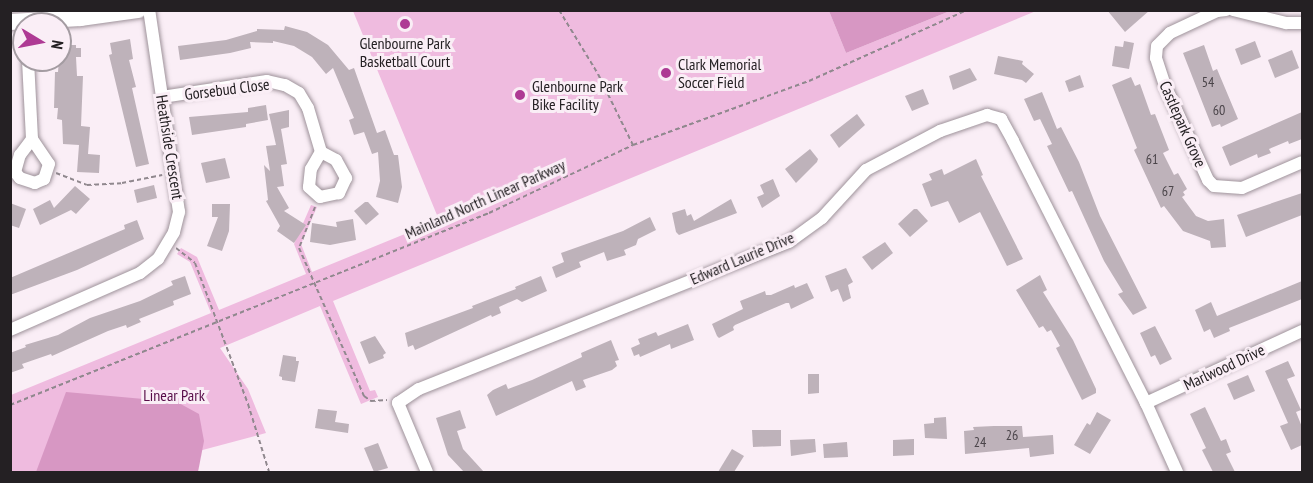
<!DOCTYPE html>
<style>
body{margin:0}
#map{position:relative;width:1313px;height:483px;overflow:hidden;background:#faeef6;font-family:"PT Sans Narrow",sans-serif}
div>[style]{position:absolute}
.green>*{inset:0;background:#efbbdf}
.forest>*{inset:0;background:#d797c3}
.building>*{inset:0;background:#beb2ba}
.path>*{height:2px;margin-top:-1px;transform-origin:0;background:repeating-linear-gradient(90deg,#90888e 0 4.5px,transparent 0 7.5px)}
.roads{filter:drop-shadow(0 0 2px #9e929a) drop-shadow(0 0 2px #9e929a)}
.street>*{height:12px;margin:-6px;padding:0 6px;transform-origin:6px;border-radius:6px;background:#fff}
.secondary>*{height:16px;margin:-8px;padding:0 8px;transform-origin:8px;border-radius:8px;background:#fff}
.dots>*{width:16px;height:16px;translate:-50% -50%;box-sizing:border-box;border:3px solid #faeef6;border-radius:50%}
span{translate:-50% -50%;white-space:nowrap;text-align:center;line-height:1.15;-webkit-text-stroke:6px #faeef6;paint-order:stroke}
.number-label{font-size:14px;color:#4a4449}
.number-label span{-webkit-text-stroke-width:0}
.poi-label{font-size:16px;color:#242023}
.left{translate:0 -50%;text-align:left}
.street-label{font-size:16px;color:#242023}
.park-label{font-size:16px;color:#570c48}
.frame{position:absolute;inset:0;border:12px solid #242023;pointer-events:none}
.north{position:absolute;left:12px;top:12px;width:60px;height:60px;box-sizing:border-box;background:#faeef6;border:2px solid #a49ca2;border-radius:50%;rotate:100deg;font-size:16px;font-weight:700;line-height:24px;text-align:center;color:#242023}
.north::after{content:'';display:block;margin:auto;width:21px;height:27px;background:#ae3a94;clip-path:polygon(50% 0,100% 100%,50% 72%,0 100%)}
</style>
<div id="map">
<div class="green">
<div style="clip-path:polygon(353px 11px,829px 11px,846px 53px,950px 11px,1036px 11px,333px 301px,370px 391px,375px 390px,378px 397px,361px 404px,320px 306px,220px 348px,248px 389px,266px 433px,120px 472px,11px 472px,11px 395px,211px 313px,190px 262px,177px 254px,181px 248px,197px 257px,219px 310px,306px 274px,294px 244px,311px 205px,317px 207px,301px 244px,312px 272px,439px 220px)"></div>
</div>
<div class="forest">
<div style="clip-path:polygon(829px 11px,950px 11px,846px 53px)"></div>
<div style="clip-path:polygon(66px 392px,177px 402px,199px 414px,204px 441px,198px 472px,36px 472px)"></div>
</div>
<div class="building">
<div style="clip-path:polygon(1107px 10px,1150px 10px,1125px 32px)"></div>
<div style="clip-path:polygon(285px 26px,307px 32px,328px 45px,349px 70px,354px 68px,377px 133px,385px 130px,394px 155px,398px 155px,402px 187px,398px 203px,376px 197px,380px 181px,378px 152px,372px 154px,364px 132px,354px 135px,349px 120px,354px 118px,333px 68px,326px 74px,312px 57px,294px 46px,273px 41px,273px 43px,250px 42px,251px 48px,230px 53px,180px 60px,178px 46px,226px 40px,257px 31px,257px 29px,284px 30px)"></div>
<div style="clip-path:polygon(130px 39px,133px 59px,129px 60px,136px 87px,132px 88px,149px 164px,136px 167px,109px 55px,112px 54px,110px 43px)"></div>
<div style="clip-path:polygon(1124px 41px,1134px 43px,1129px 69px,1112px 66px,1115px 46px,1123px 47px)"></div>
<div style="clip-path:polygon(1255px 41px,1261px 57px,1241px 65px,1235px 49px)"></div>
<div style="clip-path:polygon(60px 45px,76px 45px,76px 48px,81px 48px,81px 57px,76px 57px,77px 76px,83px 76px,81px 126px,90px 127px,88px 154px,100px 155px,99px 173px,77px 172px,79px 145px,63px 144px,62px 120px,57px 119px,58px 108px,54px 108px,55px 72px,58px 72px)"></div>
<div style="clip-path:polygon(1204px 45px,1213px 71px,1217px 69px,1238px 119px,1221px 127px,1220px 124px,1212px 127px,1183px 53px)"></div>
<div style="clip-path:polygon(1292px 50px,1299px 68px,1275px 78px,1268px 60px)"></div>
<div style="clip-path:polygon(998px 56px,1023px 61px,1022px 64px,1034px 74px,1026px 83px,1022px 80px,994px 74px)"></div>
<div style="clip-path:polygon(970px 68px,977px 80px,953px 90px,949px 76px)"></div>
<div style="clip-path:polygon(1080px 75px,1084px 87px,1069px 92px,1065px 81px)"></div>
<div style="clip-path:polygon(1131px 77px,1135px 86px,1140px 84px,1151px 115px,1155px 114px,1169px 150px,1163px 153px,1174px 175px,1178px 173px,1187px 189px,1183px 192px,1185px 195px,1182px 197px,1196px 216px,1208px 221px,1224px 219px,1226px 247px,1211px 248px,1210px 241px,1183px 231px,1164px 206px,1161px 208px,1134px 150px,1137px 148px,1112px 85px)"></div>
<div style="clip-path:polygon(923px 89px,929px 104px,912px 111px,905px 96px)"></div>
<div style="clip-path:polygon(1042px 92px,1057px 129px,1061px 127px,1079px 162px,1100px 216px,1147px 308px,1133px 315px,1118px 294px,1123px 292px,1104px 261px,1072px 191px,1069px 192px,1047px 146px,1052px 144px,1040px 119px,1034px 121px,1024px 99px)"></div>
<div style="clip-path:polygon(266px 105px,268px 120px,246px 124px,246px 127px,192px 135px,189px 117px,248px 112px,248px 108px)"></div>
<div style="clip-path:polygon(289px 110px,289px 127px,281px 129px,287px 164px,281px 165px,284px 186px,277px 187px,289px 208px,284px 211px,306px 225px,294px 243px,277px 231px,280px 226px,266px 201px,268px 200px,264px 165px,270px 171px,266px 146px,276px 145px,269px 114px)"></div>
<div style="clip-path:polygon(1302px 112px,1302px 139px,1289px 144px,1288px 141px,1269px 149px,1271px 153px,1258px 158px,1257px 154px,1230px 166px,1222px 147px)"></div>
<div style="clip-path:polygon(857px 114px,865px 125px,839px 148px,830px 135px)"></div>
<div style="clip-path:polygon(810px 149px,818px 159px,817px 162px,796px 183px,785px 169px)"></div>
<div style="clip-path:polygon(225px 158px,230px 178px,206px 183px,201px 163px)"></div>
<div style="clip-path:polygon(976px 159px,983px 175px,981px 176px,1023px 259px,1007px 266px,980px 212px,959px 223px,948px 201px,931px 207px,922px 184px,932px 180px,929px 174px,942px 169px,944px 175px)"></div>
<div style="clip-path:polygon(773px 179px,780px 196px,762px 208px,757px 197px,764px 194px,760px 185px)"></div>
<div style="clip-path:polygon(154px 185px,157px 198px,137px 203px,134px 190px)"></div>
<div style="clip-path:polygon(75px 186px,90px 199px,76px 214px,71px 210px,40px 225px,33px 209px,50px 200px,54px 208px)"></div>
<div style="clip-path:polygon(1302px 193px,1302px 215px,1246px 237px,1237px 215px)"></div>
<div style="clip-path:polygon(731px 199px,737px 213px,679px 235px,676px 232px,672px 213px,685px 209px,687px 216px,691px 214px,694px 221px)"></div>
<div style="clip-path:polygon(365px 202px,368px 202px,379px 214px,366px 225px,354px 211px)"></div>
<div style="clip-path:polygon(10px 203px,26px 209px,19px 228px,10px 225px)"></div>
<div style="clip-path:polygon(212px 204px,230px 204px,229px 231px,222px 251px,207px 246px,218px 217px,212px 217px)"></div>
<div style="clip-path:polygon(914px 209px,917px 209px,928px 221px,910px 237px,898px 224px)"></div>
<div style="clip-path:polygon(650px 217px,656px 230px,638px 239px,636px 245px,624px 250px,626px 255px,607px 261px,604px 252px,579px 262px,581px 267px,556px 278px,552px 267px,564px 262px,561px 253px,623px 231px)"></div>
<div style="clip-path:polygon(353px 219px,356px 240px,330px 245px,310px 242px,312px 223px,337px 227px,336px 222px)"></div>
<div style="clip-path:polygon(137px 220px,144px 239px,77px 270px,10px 295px,10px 278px,125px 229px,124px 225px)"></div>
<div style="clip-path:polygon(885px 242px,893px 253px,872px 270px,862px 257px)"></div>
<div style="clip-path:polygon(846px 268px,853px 282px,848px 285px,851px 298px,843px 302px,838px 289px,831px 292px,825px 276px)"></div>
<div style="clip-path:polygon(1040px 275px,1047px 290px,1043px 292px,1073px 340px,1096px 389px,1096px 393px,1082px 400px,1056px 348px,1060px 346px,1051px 330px,1047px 332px,1043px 326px,1039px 328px,1016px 290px)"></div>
<div style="clip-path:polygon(185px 276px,191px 294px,173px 301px,174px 305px,139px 319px,141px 322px,127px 328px,126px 325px,108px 331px,52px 356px,51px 354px,22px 364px,24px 368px,10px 373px,10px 353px,26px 347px,25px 345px,58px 335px,90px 318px,140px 301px,173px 285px,171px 281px)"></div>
<div style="clip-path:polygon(541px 276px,547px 291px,522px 302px,517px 299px,499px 307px,501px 313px,492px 317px,491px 315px,424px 346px,415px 350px,413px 345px,408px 347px,405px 333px,473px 308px,472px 306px,516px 289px,515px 287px)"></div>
<div style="clip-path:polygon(1302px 281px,1302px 299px,1229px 328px,1230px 331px,1214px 338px,1210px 329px,1204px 332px,1195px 310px,1211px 302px,1217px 316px)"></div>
<div style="clip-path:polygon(807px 283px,814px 298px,791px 309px,789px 303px,786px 303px,735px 325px,733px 327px,734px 330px,719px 338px,717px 336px,712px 324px,743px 309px,740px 301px,765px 291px,766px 295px,771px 295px,794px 285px,795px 288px)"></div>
<div style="clip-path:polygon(688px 324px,694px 340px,671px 349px,670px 344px,640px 357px,639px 354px,634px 356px,631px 348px,640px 344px,638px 339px,656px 332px,658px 336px)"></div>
<div style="clip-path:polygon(1155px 326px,1172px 359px,1160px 365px,1155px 355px,1151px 357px,1140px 333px)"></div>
<div style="clip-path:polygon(375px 336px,386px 353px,383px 355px,384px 358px,369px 364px,360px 342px)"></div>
<div style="clip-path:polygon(611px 340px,619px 360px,615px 361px,617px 366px,612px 370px,583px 380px,586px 387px,576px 391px,572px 381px,496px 416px,487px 395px,493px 390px,506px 384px,508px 389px,532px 380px,582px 357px,581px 353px)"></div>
<div style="clip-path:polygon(283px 355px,296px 357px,296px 361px,299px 361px,295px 382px,282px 380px,282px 377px,279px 376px)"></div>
<div style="clip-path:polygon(1288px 361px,1295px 376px,1287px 379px,1301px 410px,1296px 412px,1302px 427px,1302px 445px,1291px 450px,1280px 426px,1288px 423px,1265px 371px)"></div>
<div style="clip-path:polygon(808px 374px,819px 374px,819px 393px,808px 394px)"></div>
<div style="clip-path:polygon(1248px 375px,1255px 391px,1234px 400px,1227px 384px)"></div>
<div style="clip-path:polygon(1205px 407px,1221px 441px,1226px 439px,1231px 452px,1226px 454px,1235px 472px,1213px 472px,1202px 450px,1206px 448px,1190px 414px)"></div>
<div style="clip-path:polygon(318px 409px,337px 411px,335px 422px,349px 424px,348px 433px,315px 428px)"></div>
<div style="clip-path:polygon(460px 410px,466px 428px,457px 431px,463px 449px,484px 472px,464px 472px,448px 455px,436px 418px)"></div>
<div style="clip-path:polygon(1097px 412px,1111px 420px,1090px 454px,1074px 445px,1087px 423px,1090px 425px)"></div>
<div style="clip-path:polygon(946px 417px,947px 439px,925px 438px,924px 424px,934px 423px,934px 418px)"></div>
<div style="clip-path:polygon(994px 426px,1022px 426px,1023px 437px,1053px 435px,1054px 454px,1030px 457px,1029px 448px,965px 454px,964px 431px,974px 430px,973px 427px)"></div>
<div style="clip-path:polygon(752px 430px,781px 430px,781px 446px,753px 447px)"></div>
<div style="clip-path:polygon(815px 439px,816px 452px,791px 456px,790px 440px)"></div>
<div style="clip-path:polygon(914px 439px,914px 455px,893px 456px,893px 440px)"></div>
<div style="clip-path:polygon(847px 442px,848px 457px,824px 458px,823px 444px)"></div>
<div style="clip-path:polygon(378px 443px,388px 468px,374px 472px,364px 448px)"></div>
<div style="clip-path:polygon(732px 449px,744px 456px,734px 472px,718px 472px)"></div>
</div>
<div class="path">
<div style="left:559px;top:10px;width:75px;rotate:58.6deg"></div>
<div style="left:598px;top:74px;width:79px;rotate:63.8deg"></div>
<div style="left:56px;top:173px;width:33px;rotate:21deg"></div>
<div style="left:87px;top:185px;width:35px;rotate:-3deg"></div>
<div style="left:122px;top:183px;width:41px;rotate:-11.3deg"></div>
<div style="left:315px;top:207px;width:44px;rotate:111.3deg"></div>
<div style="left:299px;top:248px;width:162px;rotate:66.3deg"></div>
<div style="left:364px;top:396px;width:9px;rotate:36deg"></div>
<div style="left:371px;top:401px;width:16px;rotate:-4deg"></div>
<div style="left:176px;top:248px;width:24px;rotate:38deg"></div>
<div style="left:195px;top:263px;width:151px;rotate:69.4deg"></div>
<div style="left:248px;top:404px;width:71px;rotate:72.8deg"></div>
<div style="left:10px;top:405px;width:516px;rotate:-21.84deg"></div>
<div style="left:489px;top:213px;width:159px;rotate:-25.3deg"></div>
<div style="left:633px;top:145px;width:187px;rotate:-20deg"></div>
<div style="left:809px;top:81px;width:173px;rotate:-24.2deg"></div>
</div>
<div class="roads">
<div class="street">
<div style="left:1226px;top:10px;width:9px;rotate:174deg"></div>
<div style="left:1217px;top:11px;width:52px;rotate:154.9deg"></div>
<div style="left:1170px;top:33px;width:18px;rotate:135deg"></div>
<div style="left:1157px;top:46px;width:12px;rotate:95deg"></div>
<div style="left:1156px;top:58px;width:26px;rotate:72deg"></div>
<div style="left:1164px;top:83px;width:107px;rotate:65.6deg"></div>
<div style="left:1208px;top:180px;width:8px;rotate:45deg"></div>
<div style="left:1214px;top:186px;width:28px;rotate:4deg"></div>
<div style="left:1242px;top:188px;width:65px;rotate:-23.4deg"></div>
<div style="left:1233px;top:10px;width:55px;rotate:13.8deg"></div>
<div style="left:1286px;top:23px;width:16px"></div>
<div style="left:28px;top:60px;width:79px;rotate:87.1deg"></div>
<div style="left:32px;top:139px;width:30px;rotate:56deg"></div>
<div style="left:49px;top:164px;width:16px;rotate:108deg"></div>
<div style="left:44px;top:179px;width:10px;rotate:156deg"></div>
<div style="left:35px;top:183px;width:16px;rotate:-162deg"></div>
<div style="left:20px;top:178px;width:8px;rotate:-130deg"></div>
<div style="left:15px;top:172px;width:18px;rotate:-74deg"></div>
<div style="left:20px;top:155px;width:20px;rotate:-53deg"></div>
<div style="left:162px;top:97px;width:106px;rotate:-8.7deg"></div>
<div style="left:267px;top:81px;width:18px;rotate:13deg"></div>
<div style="left:285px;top:85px;width:16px;rotate:30deg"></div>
<div style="left:299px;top:93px;width:17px;rotate:59deg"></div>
<div style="left:308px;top:108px;width:46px;rotate:73.5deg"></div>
<div style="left:321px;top:152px;width:17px;rotate:28deg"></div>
<div style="left:336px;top:160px;width:21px;rotate:61deg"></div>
<div style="left:346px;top:178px;width:17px;rotate:115deg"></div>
<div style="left:339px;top:193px;width:19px;rotate:168deg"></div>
<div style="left:320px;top:197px;width:15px;rotate:-138deg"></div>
<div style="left:309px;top:187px;width:18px;rotate:-84deg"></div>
<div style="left:311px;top:169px;width:20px;rotate:-60deg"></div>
<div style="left:10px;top:330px;width:142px;rotate:-23.7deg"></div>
<div style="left:140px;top:273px;width:23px;rotate:-38deg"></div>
<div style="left:158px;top:259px;width:31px;rotate:-59deg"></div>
<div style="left:174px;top:232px;width:21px;rotate:-76deg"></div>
<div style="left:179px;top:212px;width:204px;rotate:-98.4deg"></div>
<div style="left:1146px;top:403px;width:172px;rotate:-24.8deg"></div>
<div style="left:427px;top:472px;width:75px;rotate:-112.8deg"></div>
<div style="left:398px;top:403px;width:25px;rotate:-34deg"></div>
<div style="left:419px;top:389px;width:398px;rotate:-21.7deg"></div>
<div style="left:789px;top:242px;width:41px;rotate:-36deg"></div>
<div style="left:822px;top:218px;width:65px;rotate:-47.5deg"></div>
<div style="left:866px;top:170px;width:84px;rotate:-27.8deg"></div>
<div style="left:940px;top:131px;width:50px;rotate:-18.8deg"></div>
<div style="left:987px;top:115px;width:15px;rotate:16deg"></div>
<div style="left:1001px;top:119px;width:25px;rotate:61deg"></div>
<div style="left:1013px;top:141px;width:294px;rotate:63.1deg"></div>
<div style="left:1146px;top:403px;width:76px;rotate:65.8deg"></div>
</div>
<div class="secondary">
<div style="left:10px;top:22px;width:71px;rotate:-3.2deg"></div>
<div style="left:81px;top:18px;width:58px;rotate:-8deg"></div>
</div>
</div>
<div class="dots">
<div style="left:405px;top:24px;background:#ae3a94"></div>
<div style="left:666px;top:73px;background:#ae3a94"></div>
<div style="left:520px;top:95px;background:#ae3a94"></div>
</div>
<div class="number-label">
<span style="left:1208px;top:82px">54</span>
<span style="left:1219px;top:110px">60</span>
<span style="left:1152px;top:159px">61</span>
<span style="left:1168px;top:191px">67</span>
<span style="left:1012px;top:435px">26</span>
<span style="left:980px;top:442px">24</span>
</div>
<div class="poi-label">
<span style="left:405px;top:52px">Glenbourne Park<br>Basketball Court</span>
<span class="left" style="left:678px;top:73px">Clark Memorial<br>Soccer Field</span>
<span class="left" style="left:532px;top:95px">Glenbourne Park<br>Bike Facility</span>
</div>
<div class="street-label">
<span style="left:227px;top:89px;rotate:-7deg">Gorsebud Close</span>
<span style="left:1183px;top:124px;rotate:66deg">Castlepark Grove</span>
<span style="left:170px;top:147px;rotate:81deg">Heathside Crescent</span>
<span style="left:485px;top:199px;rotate:-24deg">Mainland North Linear Parkway</span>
<span style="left:742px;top:258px;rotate:-23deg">Edward Laurie Drive</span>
<span style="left:1224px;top:367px;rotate:-25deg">Marlwood Drive</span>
</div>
<div class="park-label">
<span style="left:174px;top:395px">Linear Park</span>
</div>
<div class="frame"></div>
<div class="north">N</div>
</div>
